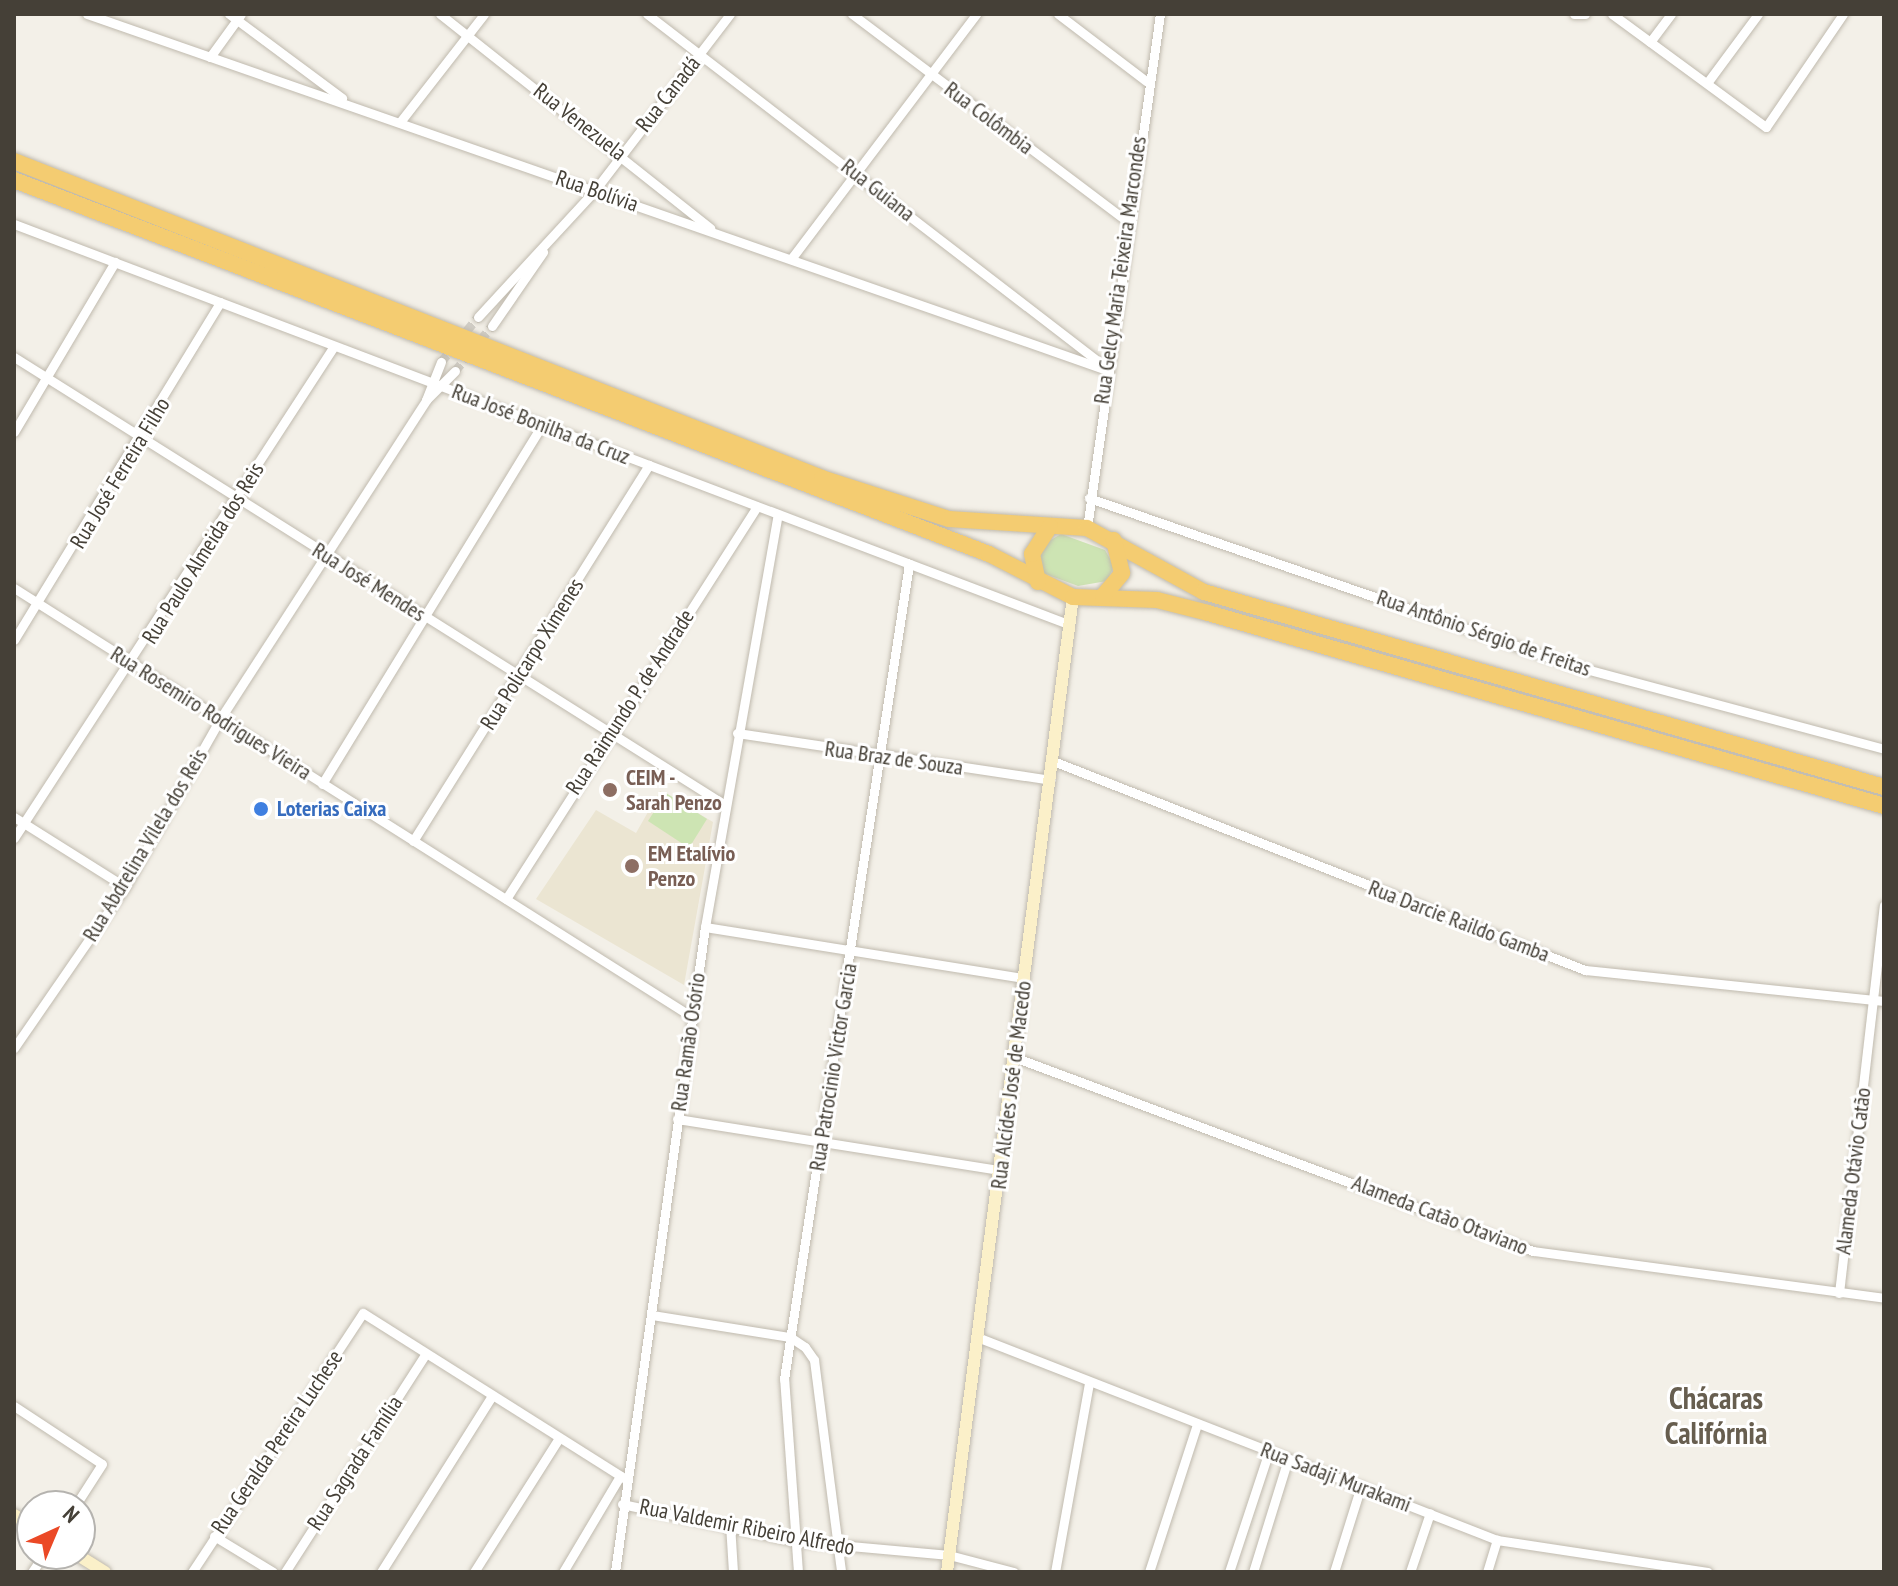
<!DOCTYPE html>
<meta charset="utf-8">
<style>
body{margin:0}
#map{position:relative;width:1898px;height:1586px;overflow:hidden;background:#f3f0e8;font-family:"PT Sans Narrow",sans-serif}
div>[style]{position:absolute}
.education>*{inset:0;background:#ebe5d2}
.green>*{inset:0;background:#cde4b3}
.street-tunnel>*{height:9px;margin-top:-4.5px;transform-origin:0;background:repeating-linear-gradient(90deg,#d0cdc5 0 9px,transparent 0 13.5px)}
.roads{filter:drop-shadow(0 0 2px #c0baae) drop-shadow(0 0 2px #c0baae)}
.street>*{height:9px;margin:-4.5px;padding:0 4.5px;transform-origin:4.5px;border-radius:4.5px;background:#fff}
.secondary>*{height:12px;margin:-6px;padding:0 6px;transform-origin:6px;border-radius:6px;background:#fbf0c9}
.highway>*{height:16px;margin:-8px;padding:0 8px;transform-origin:8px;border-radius:8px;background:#f4cc71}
.dots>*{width:22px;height:22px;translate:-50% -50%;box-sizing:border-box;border:4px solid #fff;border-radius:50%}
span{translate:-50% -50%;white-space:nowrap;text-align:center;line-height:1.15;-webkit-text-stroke:6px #fff;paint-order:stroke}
.street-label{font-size:22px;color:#454037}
.education-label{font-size:22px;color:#785e54;font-weight:700}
.left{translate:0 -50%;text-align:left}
.shop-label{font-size:22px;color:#366cbe;font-weight:700}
.district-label{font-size:30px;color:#675e4f;font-weight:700}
.frame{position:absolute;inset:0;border:16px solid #454037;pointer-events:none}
.north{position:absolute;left:16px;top:1490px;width:80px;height:80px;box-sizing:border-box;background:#fff;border:2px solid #b5b3af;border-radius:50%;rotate:44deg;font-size:22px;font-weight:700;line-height:32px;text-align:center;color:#454037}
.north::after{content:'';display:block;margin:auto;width:28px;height:36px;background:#eb4926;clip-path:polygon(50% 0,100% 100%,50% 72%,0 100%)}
</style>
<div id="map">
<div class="education">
<div style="clip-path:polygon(660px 791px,713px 822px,684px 985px,536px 899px,596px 810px,636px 833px)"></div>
</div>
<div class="green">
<div style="clip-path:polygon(1061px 534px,1105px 550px,1114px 566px,1107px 581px,1078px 586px,1043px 573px,1037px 548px)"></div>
<div style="clip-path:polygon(666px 793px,707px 819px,689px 848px,648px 821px)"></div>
</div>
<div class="street-tunnel">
<div style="left:441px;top:362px;width:58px;rotate:-50.6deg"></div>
<div style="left:455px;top:371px;width:58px;rotate:-50.6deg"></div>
</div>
<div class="roads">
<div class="street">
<div style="left:87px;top:14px;width:1080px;rotate:19.24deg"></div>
<div style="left:229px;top:14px;width:141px;rotate:36.6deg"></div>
<div style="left:440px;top:14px;width:345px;rotate:38.4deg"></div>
<div style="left:647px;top:14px;width:577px;rotate:37.6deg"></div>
<div style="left:852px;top:14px;width:344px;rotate:37deg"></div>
<div style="left:1058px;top:14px;width:111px;rotate:37.3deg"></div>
<div style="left:1574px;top:14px;width:11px"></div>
<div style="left:1612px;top:14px;width:191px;rotate:36.3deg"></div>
<div style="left:1766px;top:127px;width:137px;rotate:-55.7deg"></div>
<div style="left:1650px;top:42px;width:35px;rotate:-53deg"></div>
<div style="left:210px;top:57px;width:53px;rotate:-54.2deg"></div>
<div style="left:1707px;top:83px;width:86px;rotate:-53.5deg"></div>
<div style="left:400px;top:122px;width:137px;rotate:-52.1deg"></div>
<div style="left:14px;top:224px;width:1127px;rotate:20.78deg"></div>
<div style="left:791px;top:259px;width:307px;rotate:-52.9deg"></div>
<div style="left:478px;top:317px;width:173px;rotate:-47.3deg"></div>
<div style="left:595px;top:190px;width:222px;rotate:-52.5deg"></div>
<div style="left:492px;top:326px;width:90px;rotate:-55.4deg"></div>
<div style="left:14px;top:357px;width:840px;rotate:32.21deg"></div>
<div style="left:426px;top:400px;width:41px;rotate:-68.5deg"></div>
<div style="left:14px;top:432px;width:198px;rotate:-59.3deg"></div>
<div style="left:1089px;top:498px;width:510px;rotate:19.11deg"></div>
<div style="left:1571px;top:665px;width:324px;rotate:15deg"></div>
<div style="left:1087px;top:528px;width:519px;rotate:-81.92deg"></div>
<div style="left:14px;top:588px;width:802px;rotate:32.32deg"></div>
<div style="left:14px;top:640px;width:396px;rotate:-58.6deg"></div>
<div style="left:737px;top:733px;width:317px;rotate:8.5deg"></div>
<div style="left:1053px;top:761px;width:572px;rotate:21.45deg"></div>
<div style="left:1585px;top:970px;width:301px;rotate:5.9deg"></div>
<div style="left:322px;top:784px;width:421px;rotate:-58.5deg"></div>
<div style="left:14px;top:817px;width:131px;rotate:32.2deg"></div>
<div style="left:14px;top:838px;width:587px;rotate:-56.96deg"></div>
<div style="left:413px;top:841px;width:444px;rotate:-57.9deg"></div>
<div style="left:506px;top:899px;width:466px;rotate:-57.4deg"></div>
<div style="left:705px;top:927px;width:323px;rotate:9.1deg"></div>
<div style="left:14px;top:1048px;width:196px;rotate:-55.4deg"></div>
<div style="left:125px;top:887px;width:193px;rotate:-60.5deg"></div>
<div style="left:220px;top:719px;width:380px;rotate:-57.1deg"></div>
<div style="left:426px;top:400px;width:41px;rotate:-45deg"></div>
<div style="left:1014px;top:1057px;width:554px;rotate:20.5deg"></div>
<div style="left:1533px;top:1251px;width:354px;rotate:7.6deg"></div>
<div style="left:677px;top:1119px;width:327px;rotate:9deg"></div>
<div style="left:1839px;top:1293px;width:390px;rotate:-83.4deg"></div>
<div style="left:652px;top:1315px;width:140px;rotate:9.1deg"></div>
<div style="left:790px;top:1337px;width:18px;rotate:34deg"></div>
<div style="left:805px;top:1347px;width:16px;rotate:55deg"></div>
<div style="left:814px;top:1360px;width:214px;rotate:82.7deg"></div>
<div style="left:977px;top:1337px;width:558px;rotate:21.32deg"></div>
<div style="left:1497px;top:1540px;width:213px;rotate:8.6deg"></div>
<div style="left:14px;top:1406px;width:105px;rotate:33.4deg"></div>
<div style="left:102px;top:1464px;width:50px;rotate:122.7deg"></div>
<div style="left:622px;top:1504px;width:177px;rotate:12.1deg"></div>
<div style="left:795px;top:1541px;width:155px;rotate:5.2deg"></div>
<div style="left:949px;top:1555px;width:67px;rotate:14.7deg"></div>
<div style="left:730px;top:1524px;width:48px;rotate:86.4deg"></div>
<div style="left:214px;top:1536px;width:69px;rotate:31.4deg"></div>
<div style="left:32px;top:1572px;width:22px;rotate:-56deg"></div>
<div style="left:192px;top:1572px;width:310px;rotate:-56.6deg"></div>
<div style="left:363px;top:1313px;width:312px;rotate:32.3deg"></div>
<div style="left:285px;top:1572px;width:260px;rotate:-57.2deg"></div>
<div style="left:381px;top:1572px;width:208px;rotate:-57.8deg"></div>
<div style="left:474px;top:1572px;width:159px;rotate:-57.6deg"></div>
<div style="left:563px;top:1572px;width:112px;rotate:-59.3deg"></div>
<div style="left:615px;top:1572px;width:651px;rotate:-82.06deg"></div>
<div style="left:705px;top:927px;width:419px;rotate:-80deg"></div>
<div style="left:798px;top:1572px;width:194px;rotate:-94.1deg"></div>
<div style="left:784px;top:1379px;width:825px;rotate:-81.28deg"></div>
<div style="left:1055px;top:1572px;width:192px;rotate:-79.8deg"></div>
<div style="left:1149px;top:1572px;width:156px;rotate:-72deg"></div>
<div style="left:1229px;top:1572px;width:127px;rotate:-71.7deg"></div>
<div style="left:1253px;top:1572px;width:118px;rotate:-72.8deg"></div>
<div style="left:1334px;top:1572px;width:90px;rotate:-72.6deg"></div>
<div style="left:1410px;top:1572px;width:62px;rotate:-71.3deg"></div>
<div style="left:1487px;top:1572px;width:34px;rotate:-73deg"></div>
</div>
<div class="secondary">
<div style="left:14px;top:1515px;width:21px;rotate:31deg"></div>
<div style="left:76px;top:1554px;width:34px;rotate:32deg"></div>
<div style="left:947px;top:1572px;width:983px;rotate:-82.64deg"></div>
</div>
<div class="highway">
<div style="left:14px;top:161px;width:868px;rotate:21.42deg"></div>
<div style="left:822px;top:478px;width:133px;rotate:17.9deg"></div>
<div style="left:949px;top:519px;width:138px;rotate:3.7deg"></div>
<div style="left:1087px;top:528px;width:133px;rotate:28.7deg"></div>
<div style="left:1204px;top:592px;width:707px;rotate:16deg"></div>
<div style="left:14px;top:180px;width:1044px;rotate:20.99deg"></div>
<div style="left:989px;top:554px;width:94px;rotate:27.1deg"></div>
<div style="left:1073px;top:597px;width:84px;rotate:2deg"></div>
<div style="left:1157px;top:600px;width:53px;rotate:14.3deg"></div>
<div style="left:1208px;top:613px;width:703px;rotate:15.93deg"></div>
<div style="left:1038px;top:582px;width:29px;rotate:-102deg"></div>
<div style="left:1032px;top:554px;width:33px;rotate:-57deg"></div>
<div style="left:1103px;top:596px;width:30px;rotate:-50deg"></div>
<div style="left:1122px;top:573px;width:34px;rotate:-104deg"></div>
</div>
</div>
<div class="dots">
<div style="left:610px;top:790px;background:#8d6e63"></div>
<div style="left:261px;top:809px;background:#3f7fe0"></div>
<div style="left:632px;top:866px;background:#8d6e63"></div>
</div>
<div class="street-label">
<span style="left:668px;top:94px;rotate:-52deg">Rua Canadá</span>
<span style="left:989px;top:118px;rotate:37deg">Rua Colômbia</span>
<span style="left:580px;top:122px;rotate:38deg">Rua Venezuela</span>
<span style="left:878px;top:190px;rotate:38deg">Rua Guiana</span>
<span style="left:597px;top:191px;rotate:19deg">Rua Bolívia</span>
<span style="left:1120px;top:270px;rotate:-82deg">Rua Gelcy Maria Teixeira Marcondes</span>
<span style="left:541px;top:424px;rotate:21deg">Rua José Bonilha da Cruz</span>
<span style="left:120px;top:473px;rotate:-59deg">Rua José Ferreira Filho</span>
<span style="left:203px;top:553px;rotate:-58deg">Rua Paulo Almeida dos Reis</span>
<span style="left:369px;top:582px;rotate:32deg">Rua José Mendes</span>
<span style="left:1484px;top:633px;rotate:19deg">Rua Antônio Sérgio de Freitas</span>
<span style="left:532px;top:654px;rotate:-58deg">Rua Policarpo Ximenes</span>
<span style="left:630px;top:702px;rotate:-57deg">Rua Raimundo P. de Andrade</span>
<span style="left:211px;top:713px;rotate:32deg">Rua Rosemiro Rodrigues Vieira</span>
<span style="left:894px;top:758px;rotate:8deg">Rua Braz de Souza</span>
<span style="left:145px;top:845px;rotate:-59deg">Rua Abdrelina Vilela dos Reis</span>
<span style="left:1459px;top:921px;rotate:21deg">Rua Darcie Raildo Gamba</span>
<span style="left:688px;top:1042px;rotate:-82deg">Rua Ramão Osório</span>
<span style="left:833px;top:1067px;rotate:-81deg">Rua Patrocinio Victor Garcia</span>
<span style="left:1011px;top:1085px;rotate:-83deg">Rua Alcídes José de Macedo</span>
<span style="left:1853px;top:1171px;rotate:-83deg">Alameda Otávio Catão</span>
<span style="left:1440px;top:1215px;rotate:21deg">Alameda Catão Otaviano</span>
<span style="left:277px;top:1442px;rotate:-56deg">Rua Geralda Pereira Luchese</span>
<span style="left:355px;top:1463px;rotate:-57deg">Rua Sagrada Família</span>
<span style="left:1336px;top:1477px;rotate:21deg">Rua Sadaji Murakami</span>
<span style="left:747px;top:1527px;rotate:11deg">Rua Valdemir Ribeiro Alfredo</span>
</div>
<div class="education-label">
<span class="left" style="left:626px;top:790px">CEIM -<br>Sarah Penzo</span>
<span class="left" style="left:648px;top:866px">EM Etalívio<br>Penzo</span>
</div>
<div class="shop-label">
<span class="left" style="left:277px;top:809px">Loterias Caixa</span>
</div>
<div class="district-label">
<span style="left:1716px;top:1415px">Chácaras<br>Califórnia</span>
</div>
<div class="frame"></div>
<div class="north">N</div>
</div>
